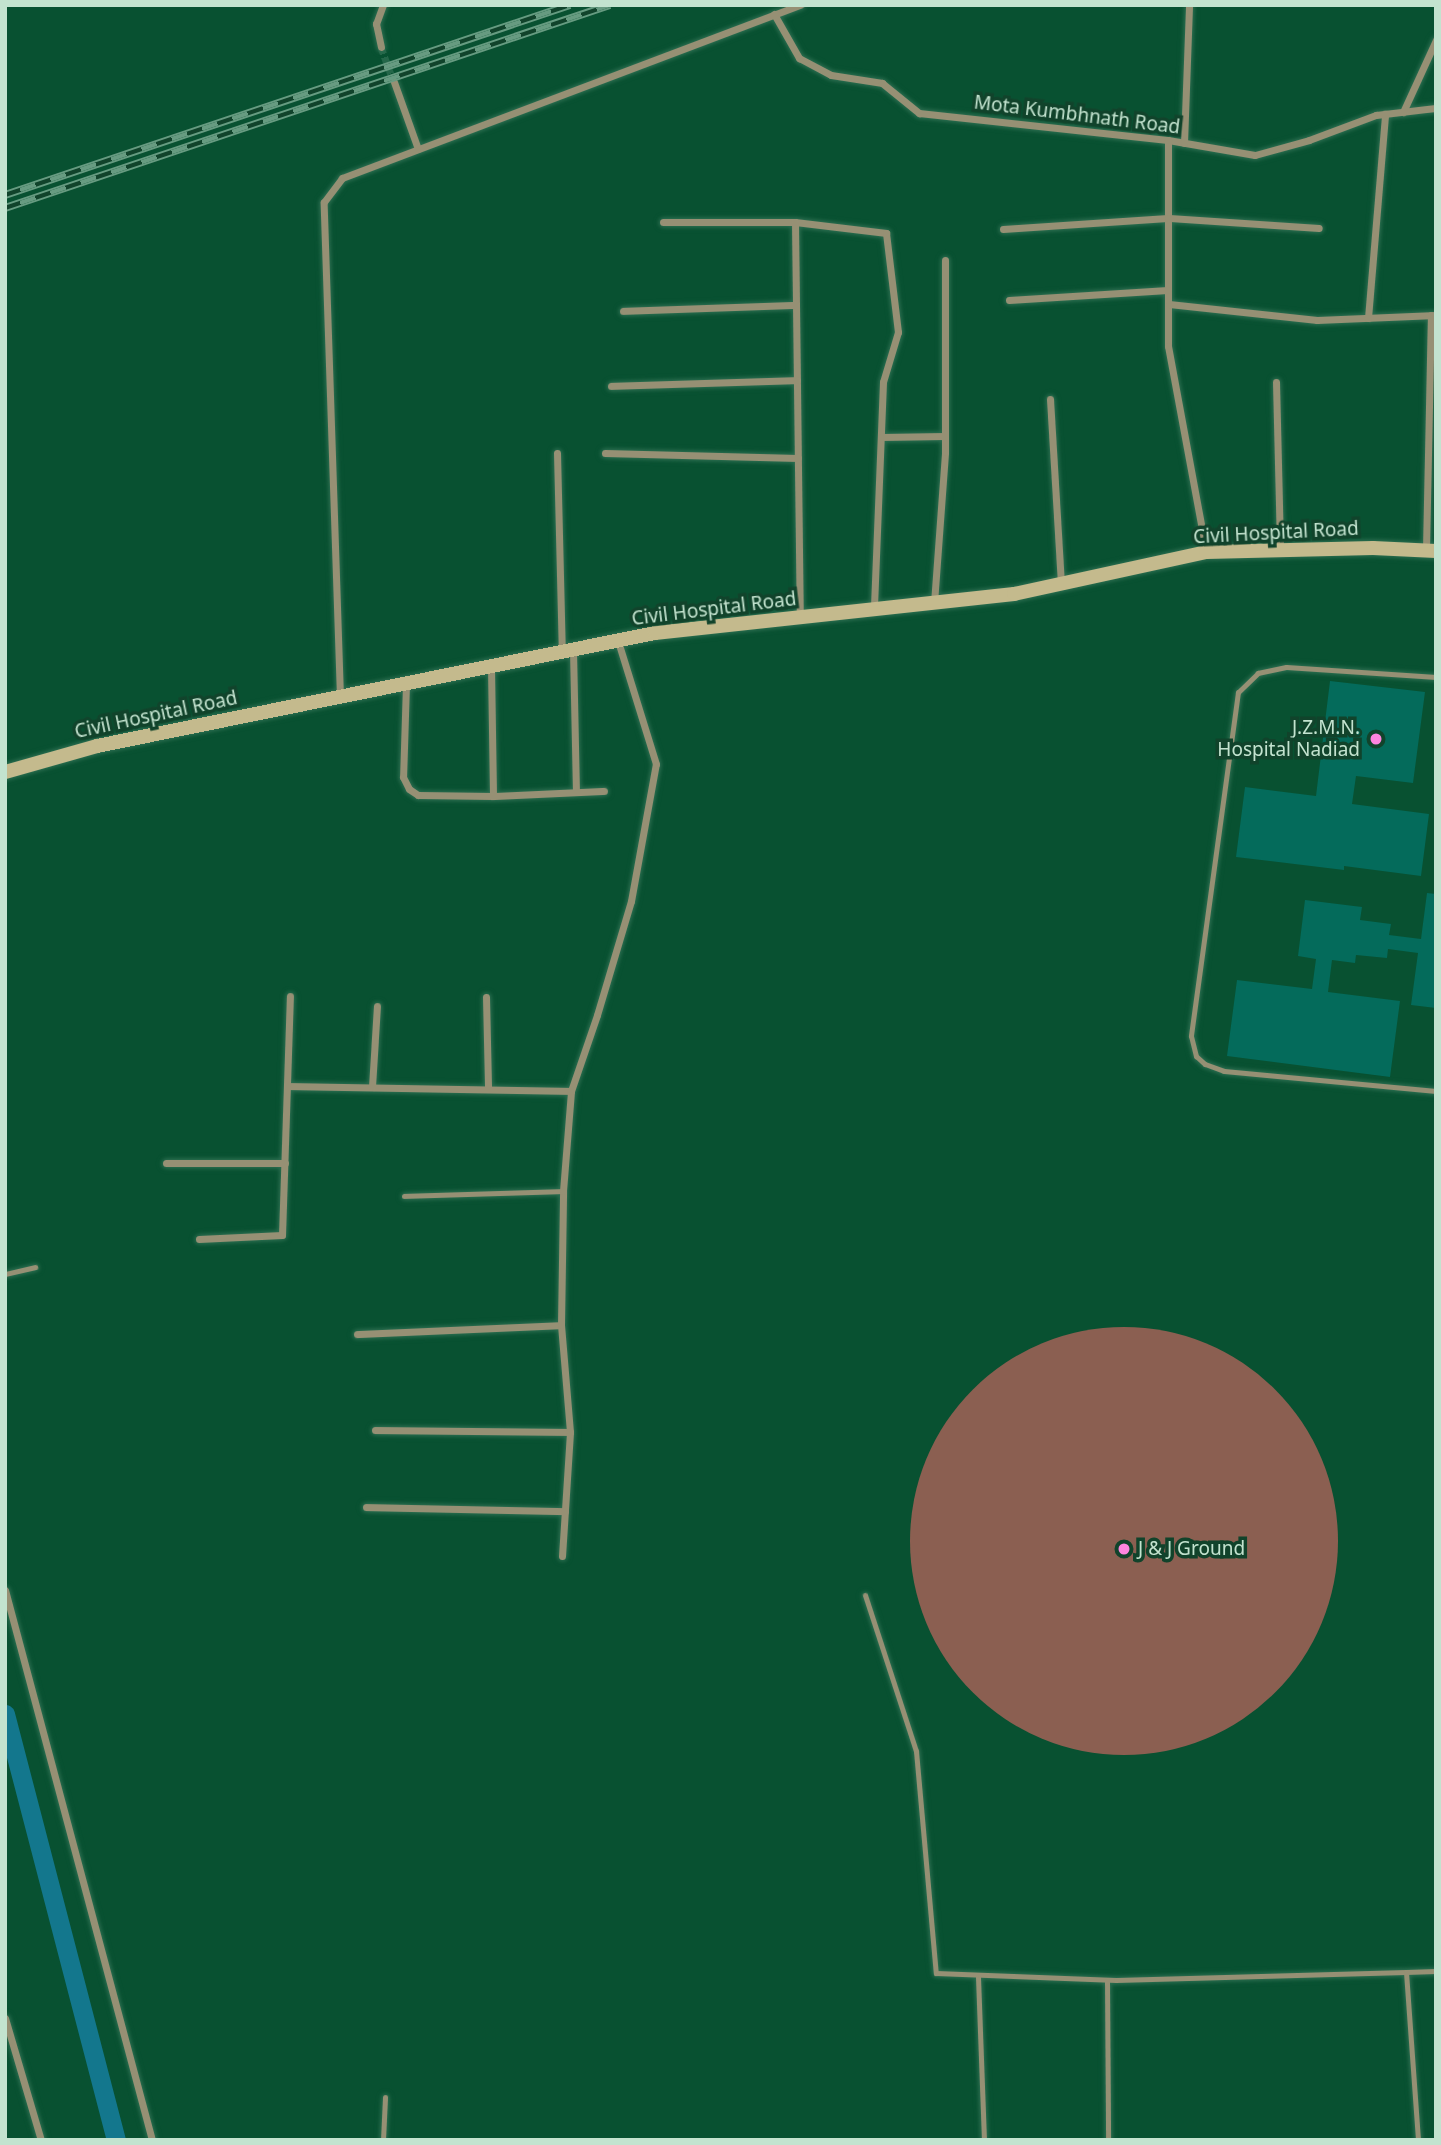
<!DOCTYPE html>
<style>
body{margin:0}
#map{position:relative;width:1441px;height:2145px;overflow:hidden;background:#085131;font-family:"Noto Sans",sans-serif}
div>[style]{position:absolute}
.green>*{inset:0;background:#8b5f51}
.round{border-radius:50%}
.canal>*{height:19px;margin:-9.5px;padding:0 9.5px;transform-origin:9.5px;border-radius:9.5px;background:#13778d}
.building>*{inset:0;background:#046b5b}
.street-tunnel>*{height:7px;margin-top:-3.5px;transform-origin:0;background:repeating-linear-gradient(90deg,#246749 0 7px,transparent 0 10.5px)}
.roads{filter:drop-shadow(0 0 2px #2d6e51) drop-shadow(0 0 2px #2d6e51)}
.lane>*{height:5px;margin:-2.5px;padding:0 2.5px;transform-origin:2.5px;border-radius:2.5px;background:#969074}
.street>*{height:7px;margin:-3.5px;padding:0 3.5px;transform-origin:3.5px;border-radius:3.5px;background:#969074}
.secondary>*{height:14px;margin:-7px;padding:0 7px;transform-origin:7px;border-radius:7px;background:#c4ba8d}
.rail>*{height:8px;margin-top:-4px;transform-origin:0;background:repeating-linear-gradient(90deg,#11432b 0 16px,#679b81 0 32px);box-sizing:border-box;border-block:2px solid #679b81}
.dots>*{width:19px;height:19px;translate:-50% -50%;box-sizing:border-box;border:4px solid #11432b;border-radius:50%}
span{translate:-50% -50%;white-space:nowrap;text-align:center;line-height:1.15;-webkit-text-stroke:7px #11432b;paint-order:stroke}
.street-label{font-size:19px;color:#c3e3cf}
.poi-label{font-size:19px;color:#c3e3cf}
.right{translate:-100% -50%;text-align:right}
.left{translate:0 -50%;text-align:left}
.frame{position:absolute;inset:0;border:7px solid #c3e3cf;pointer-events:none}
</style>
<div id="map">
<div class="green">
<div class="round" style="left:910px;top:1327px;width:428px;height:428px"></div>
</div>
<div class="canal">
<div style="left:5px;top:1714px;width:440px;rotate:75.4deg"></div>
</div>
<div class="building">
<div style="clip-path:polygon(1330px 681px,1425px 692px,1413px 783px,1356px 776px,1352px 804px,1429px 814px,1421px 876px,1344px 866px,1344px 870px,1236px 857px,1245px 787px,1316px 796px)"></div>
<div style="clip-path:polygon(1427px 893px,1436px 894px,1436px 1008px,1411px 1005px,1418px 953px,1388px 949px,1387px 958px,1356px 955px,1355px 963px,1332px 960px,1328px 992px,1400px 1001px,1390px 1077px,1227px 1056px,1237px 980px,1312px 989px,1316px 959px,1298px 956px,1305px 900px,1362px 907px,1360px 920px,1391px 924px,1389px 935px,1421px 939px)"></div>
</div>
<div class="street-tunnel">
<div style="left:381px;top:47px;width:37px;rotate:70deg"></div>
</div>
<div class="roads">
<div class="lane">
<div style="left:1436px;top:677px;width:150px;rotate:-176.2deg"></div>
<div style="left:1286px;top:667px;width:29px;rotate:168deg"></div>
<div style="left:1258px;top:673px;width:28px;rotate:136deg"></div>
<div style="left:1238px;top:692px;width:347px;rotate:97.8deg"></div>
<div style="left:1191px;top:1036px;width:21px;rotate:76deg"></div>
<div style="left:1196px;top:1056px;width:12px;rotate:42deg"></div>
<div style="left:1205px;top:1064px;width:20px;rotate:20deg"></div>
<div style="left:1224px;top:1071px;width:213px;rotate:5.4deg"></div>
<div style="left:404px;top:1196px;width:159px;rotate:-1.8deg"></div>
<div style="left:5px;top:1274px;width:31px;rotate:-13deg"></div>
<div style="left:865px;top:1595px;width:164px;rotate:71.9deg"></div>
<div style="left:916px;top:1751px;width:223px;rotate:84.9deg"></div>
<div style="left:936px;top:1973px;width:180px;rotate:2.2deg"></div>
<div style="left:1116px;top:1980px;width:290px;rotate:-1.6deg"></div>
<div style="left:1406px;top:1972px;width:168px;rotate:85.9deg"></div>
<div style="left:1406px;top:1972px;width:30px;rotate:-2deg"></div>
<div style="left:978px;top:1977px;width:163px;rotate:87.9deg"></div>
<div style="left:1107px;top:1980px;width:160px;rotate:89.6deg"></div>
<div style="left:383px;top:2140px;width:43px;rotate:-87.3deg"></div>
</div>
<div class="street">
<div style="left:774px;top:14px;width:51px;rotate:60.4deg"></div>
<div style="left:799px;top:58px;width:36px;rotate:28deg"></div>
<div style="left:831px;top:75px;width:52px;rotate:8.9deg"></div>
<div style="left:882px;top:83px;width:48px;rotate:39deg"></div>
<div style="left:919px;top:113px;width:250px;rotate:6.2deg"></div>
<div style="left:1168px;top:140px;width:88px;rotate:9.8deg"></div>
<div style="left:1255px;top:155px;width:56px;rotate:-15.5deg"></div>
<div style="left:1309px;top:140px;width:72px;rotate:-20.5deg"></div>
<div style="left:1376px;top:115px;width:60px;rotate:-6.7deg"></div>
<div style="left:381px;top:47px;width:24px;rotate:-102deg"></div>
<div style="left:376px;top:24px;width:20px;rotate:-70deg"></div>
<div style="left:394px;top:82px;width:71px;rotate:70.3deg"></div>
<div style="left:1403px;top:112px;width:79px;rotate:-65.4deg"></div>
<div style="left:1168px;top:140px;width:206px;rotate:90deg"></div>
<div style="left:1168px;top:346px;width:209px;rotate:79.5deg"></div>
<div style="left:1184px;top:143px;width:138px;rotate:-87.9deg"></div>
<div style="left:663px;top:222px;width:132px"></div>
<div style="left:795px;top:222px;width:92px;rotate:6.9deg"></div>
<div style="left:886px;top:233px;width:100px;rotate:83.1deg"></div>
<div style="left:898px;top:332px;width:52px;rotate:106.7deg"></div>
<div style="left:883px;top:382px;width:227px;rotate:92.3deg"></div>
<div style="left:795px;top:222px;width:395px;rotate:89.3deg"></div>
<div style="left:1003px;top:229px;width:165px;rotate:-3.8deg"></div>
<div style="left:1168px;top:218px;width:151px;rotate:3.8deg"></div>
<div style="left:1009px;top:300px;width:159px;rotate:-3.6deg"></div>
<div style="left:1169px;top:304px;width:149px;rotate:6.2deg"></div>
<div style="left:1317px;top:320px;width:119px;rotate:-2.4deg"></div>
<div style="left:623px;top:311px;width:173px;rotate:-2deg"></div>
<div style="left:1368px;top:318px;width:205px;rotate:-85.2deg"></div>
<div style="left:1276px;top:382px;width:168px;rotate:88.6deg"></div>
<div style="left:611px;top:386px;width:186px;rotate:-1.8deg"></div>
<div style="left:1050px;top:399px;width:184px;rotate:86.6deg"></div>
<div style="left:881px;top:437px;width:64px;rotate:-0.9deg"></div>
<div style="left:557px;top:453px;width:199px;rotate:88.6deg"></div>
<div style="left:605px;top:453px;width:193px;rotate:1.5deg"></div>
<div style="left:1426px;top:550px;width:235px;rotate:-88.8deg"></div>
<div style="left:934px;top:603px;width:151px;rotate:-85.8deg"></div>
<div style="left:945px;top:452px;width:192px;rotate:-90deg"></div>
<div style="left:573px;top:650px;width:142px;rotate:88.8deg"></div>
<div style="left:491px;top:667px;width:129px;rotate:89.1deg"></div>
<div style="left:406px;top:684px;width:93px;rotate:91.8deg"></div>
<div style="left:403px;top:777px;width:13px;rotate:63deg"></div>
<div style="left:409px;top:789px;width:11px;rotate:34deg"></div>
<div style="left:418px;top:795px;width:75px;rotate:0.8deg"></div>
<div style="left:493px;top:796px;width:111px;rotate:-2.6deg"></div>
<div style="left:340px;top:697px;width:495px;rotate:-91.9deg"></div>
<div style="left:324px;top:202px;width:30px;rotate:-53deg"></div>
<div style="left:342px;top:178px;width:490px;rotate:-20.7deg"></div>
<div style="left:486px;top:997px;width:90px;rotate:88.7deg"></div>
<div style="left:289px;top:1086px;width:282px;rotate:1deg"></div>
<div style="left:372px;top:1087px;width:81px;rotate:-86.5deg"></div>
<div style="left:166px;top:1163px;width:119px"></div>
<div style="left:199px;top:1239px;width:83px;rotate:-2.8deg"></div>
<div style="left:282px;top:1235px;width:239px;rotate:-88.1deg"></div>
<div style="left:357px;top:1334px;width:204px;rotate:-2.5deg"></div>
<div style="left:375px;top:1430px;width:195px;rotate:0.6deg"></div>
<div style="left:366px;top:1507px;width:199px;rotate:1.2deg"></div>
<div style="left:562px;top:1556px;width:124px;rotate:-86.3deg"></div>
<div style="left:570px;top:1432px;width:107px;rotate:-94.8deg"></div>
<div style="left:561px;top:1325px;width:134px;rotate:-89.1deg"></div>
<div style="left:563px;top:1191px;width:100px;rotate:-85.4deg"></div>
<div style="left:571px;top:1091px;width:80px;rotate:-71.1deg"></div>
<div style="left:597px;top:1015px;width:119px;rotate:-73.4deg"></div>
<div style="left:631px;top:901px;width:139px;rotate:-79.7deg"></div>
<div style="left:656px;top:764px;width:129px;rotate:-107.2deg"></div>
<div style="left:5px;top:1590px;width:569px;rotate:75.04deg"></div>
<div style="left:5px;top:2018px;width:127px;rotate:73.6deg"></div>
</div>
<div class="secondary">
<div style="left:5px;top:772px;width:96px;rotate:-15.8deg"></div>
<div style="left:97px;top:746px;width:569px;rotate:-11.45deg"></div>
<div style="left:655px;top:633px;width:361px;rotate:-6.2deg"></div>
<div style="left:1014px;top:594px;width:197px;rotate:-12.3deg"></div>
<div style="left:1206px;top:552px;width:167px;rotate:-1.4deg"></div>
<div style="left:1373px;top:548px;width:63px;rotate:2.7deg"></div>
</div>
</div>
<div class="rail">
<div style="left:5px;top:195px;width:596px;rotate:-18.59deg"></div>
<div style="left:5px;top:208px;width:638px;rotate:-18.55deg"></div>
</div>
<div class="dots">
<div style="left:1376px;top:739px;background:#fe85df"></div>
<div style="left:1124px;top:1549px;background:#fe85df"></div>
</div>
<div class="street-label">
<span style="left:1077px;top:115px;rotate:7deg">Mota Kumbhnath Road</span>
<span style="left:1276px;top:533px;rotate:-3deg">Civil Hospital Road</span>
<span style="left:714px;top:609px;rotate:-7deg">Civil Hospital Road</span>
<span style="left:156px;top:715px;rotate:-12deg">Civil Hospital Road</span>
</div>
<div class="poi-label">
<span class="right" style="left:1360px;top:739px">J.Z.M.N.<br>Hospital Nadiad</span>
<span class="left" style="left:1138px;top:1549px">J &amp; J Ground</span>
</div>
<div class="frame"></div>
</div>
